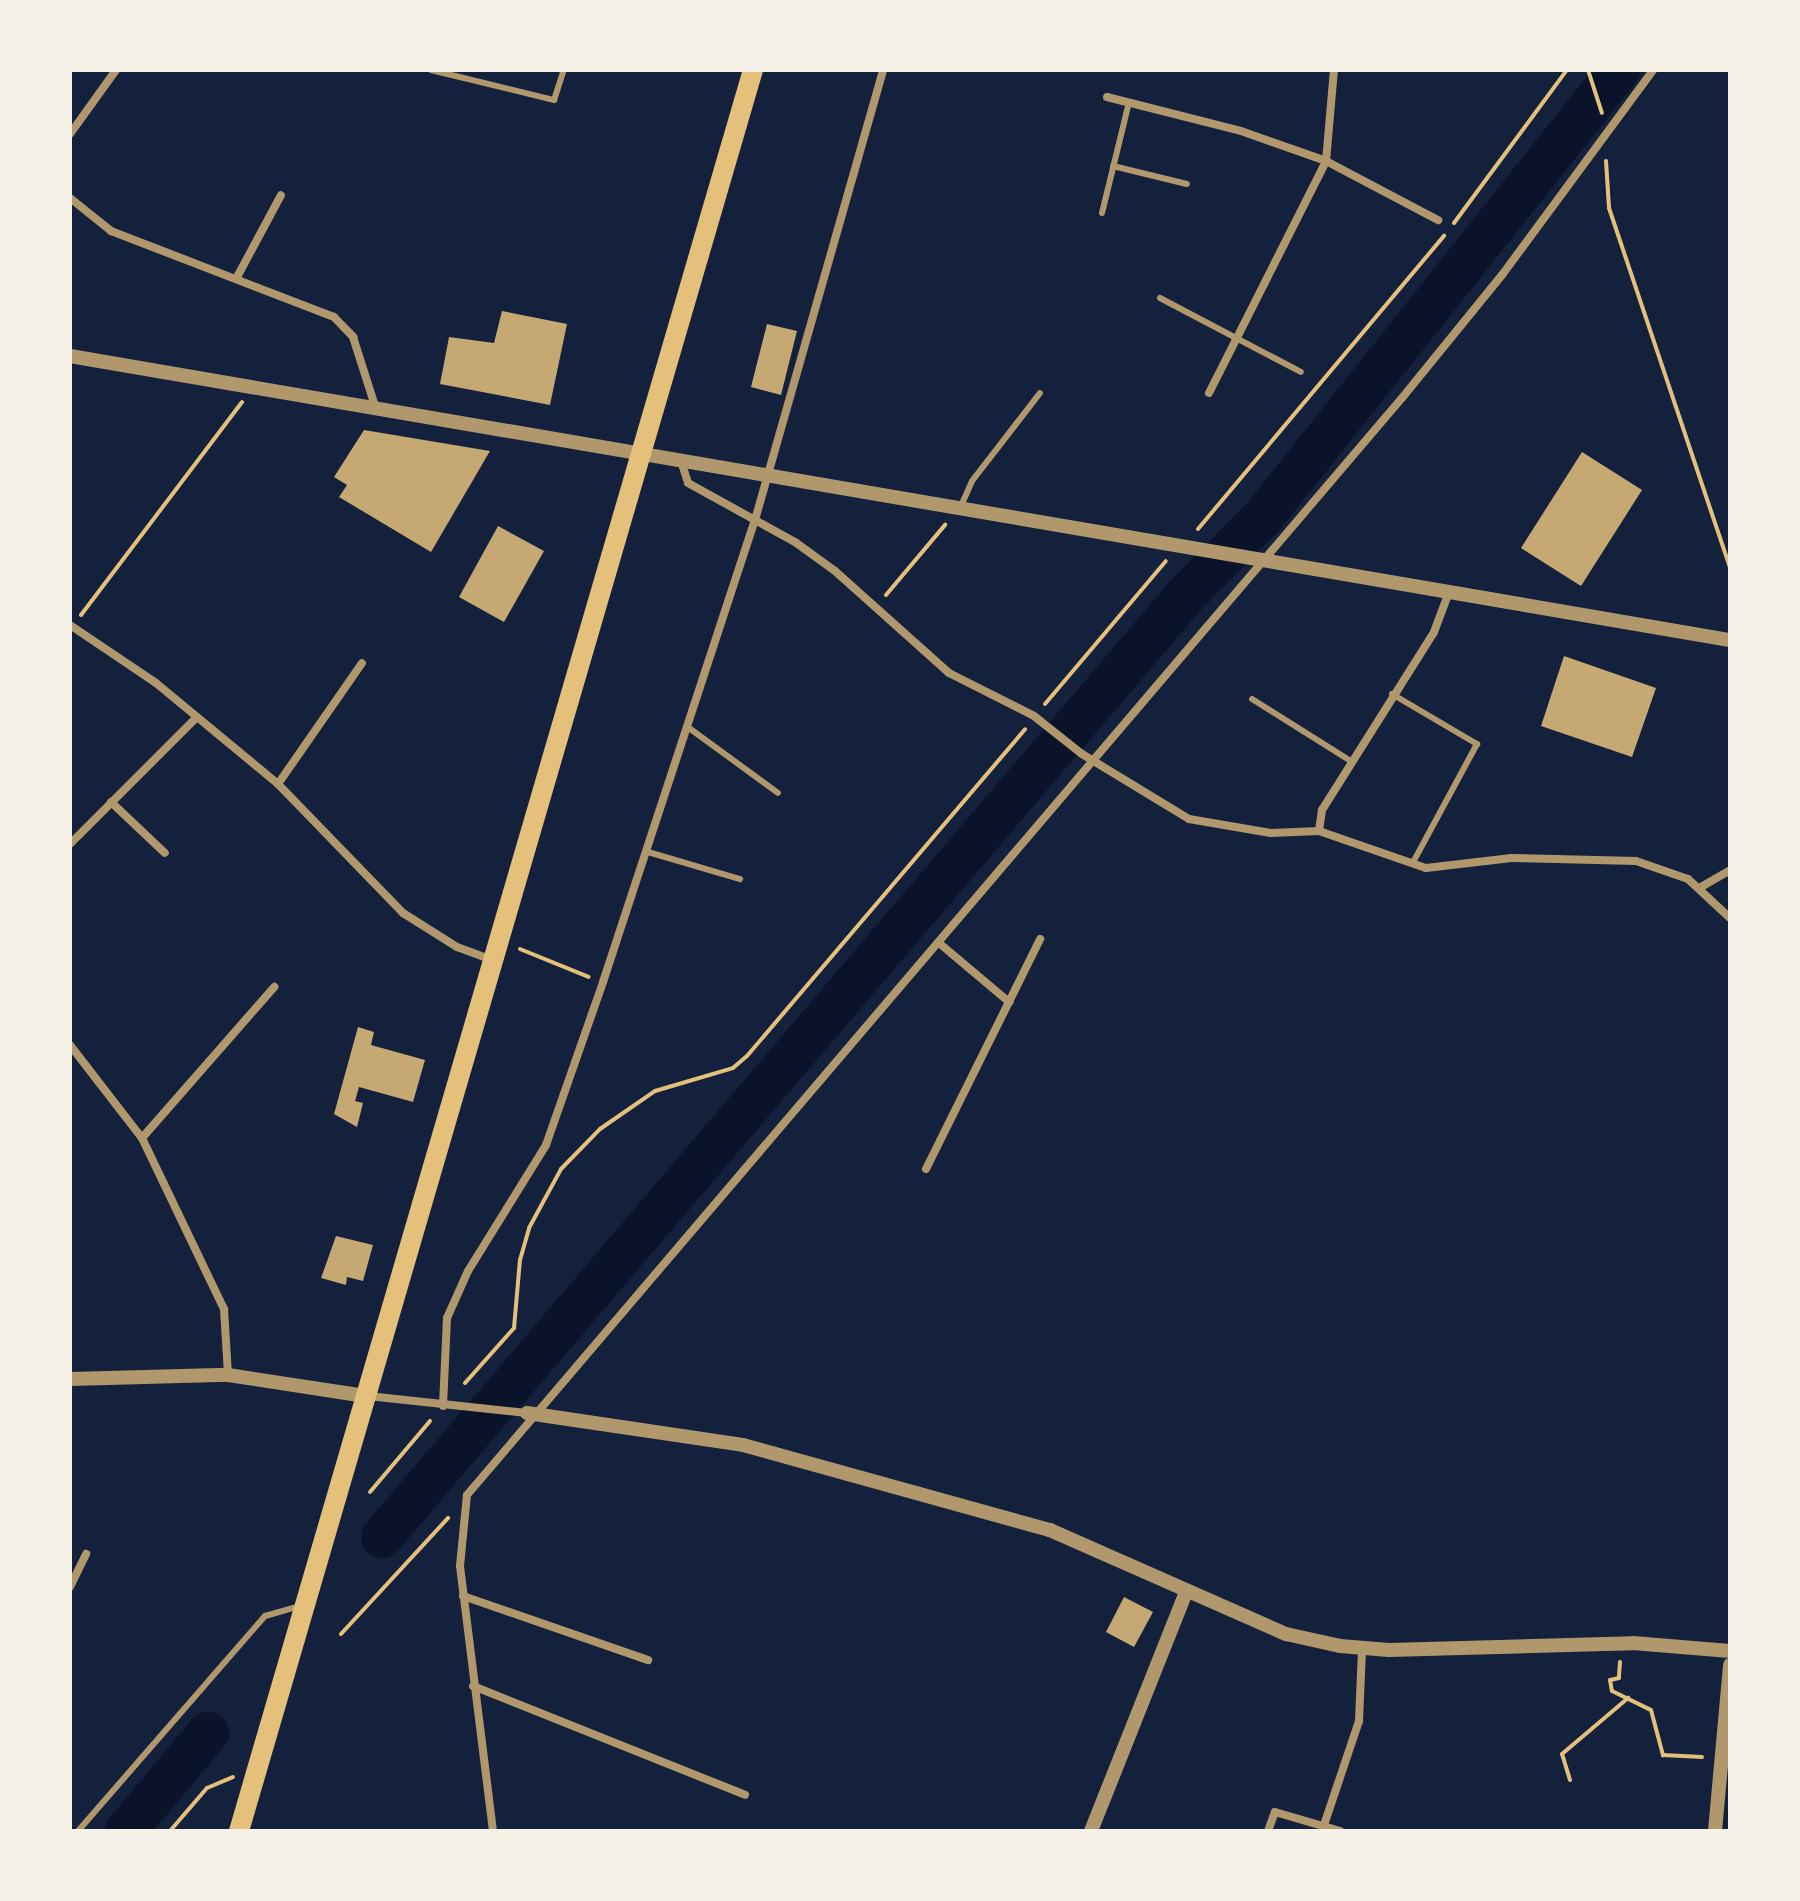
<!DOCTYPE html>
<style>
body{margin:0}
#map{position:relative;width:1800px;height:1901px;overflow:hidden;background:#14213d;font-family:"Fira Sans Condensed",sans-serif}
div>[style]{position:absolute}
.river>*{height:42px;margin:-21px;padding:0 21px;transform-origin:21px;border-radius:21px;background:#0b132b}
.building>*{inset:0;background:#c6a872}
.path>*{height:4px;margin:-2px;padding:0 2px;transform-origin:2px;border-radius:2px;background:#e5c07b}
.service>*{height:6px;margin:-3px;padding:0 3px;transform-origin:3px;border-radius:3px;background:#b1986c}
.minor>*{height:8px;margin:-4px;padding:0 4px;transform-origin:4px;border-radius:4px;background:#b1986c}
.tertiary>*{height:14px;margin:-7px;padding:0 7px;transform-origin:7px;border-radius:7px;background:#b1986c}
.primary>*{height:20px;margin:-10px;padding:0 10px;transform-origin:10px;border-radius:10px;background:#e5c07b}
span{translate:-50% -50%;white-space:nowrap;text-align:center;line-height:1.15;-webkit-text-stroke:6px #f6f1e7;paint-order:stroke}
.frame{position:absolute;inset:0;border:72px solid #f6f1e7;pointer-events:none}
</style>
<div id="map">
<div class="river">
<div style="left:382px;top:1537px;width:1237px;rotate:-49.52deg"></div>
<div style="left:1185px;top:596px;width:111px;rotate:-45.4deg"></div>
<div style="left:1263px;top:517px;width:571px;rotate:-51.47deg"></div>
<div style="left:126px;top:1831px;width:128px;rotate:-50.1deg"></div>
</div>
<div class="building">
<div style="clip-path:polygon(502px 311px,567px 324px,550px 405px,440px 384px,449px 337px,494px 343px)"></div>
<div style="clip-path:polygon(767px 324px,797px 331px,781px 395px,751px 387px)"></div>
<div style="clip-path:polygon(364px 430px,490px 451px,431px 552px,339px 497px,347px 485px,334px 477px)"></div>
<div style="clip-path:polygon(1582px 452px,1642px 490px,1581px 586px,1521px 548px)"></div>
<div style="clip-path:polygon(498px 526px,544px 551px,504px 622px,459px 597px)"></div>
<div style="clip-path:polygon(1564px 656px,1656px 688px,1632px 757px,1541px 726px)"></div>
<div style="clip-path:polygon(358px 1027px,374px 1032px,371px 1045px,425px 1060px,413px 1102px,359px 1087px,355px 1101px,363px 1103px,357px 1127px,334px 1114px)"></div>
<div style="clip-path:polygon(336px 1236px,373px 1245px,363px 1281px,347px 1277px,346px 1285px,321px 1278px)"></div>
<div style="clip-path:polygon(1124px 1597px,1153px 1612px,1134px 1647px,1106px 1632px)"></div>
</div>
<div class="path">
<div style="left:1588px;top:70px;width:45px;rotate:72deg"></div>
<div style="left:1606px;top:161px;width:47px;rotate:86.3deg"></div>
<div style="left:1609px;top:208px;width:379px;rotate:71.4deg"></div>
<div style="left:1454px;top:223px;width:190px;rotate:-53.6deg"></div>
<div style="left:1198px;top:529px;width:383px;rotate:-50deg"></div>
<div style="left:886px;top:595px;width:92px;rotate:-49.9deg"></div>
<div style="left:81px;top:615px;width:267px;rotate:-52.9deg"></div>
<div style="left:1045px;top:704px;width:187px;rotate:-49.8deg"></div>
<div style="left:520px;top:949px;width:74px;rotate:22.1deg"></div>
<div style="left:465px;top:1383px;width:74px;rotate:-48.3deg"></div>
<div style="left:514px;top:1328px;width:68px;rotate:-85deg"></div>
<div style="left:520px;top:1260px;width:33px;rotate:-74deg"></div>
<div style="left:529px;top:1228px;width:67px;rotate:-61.5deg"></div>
<div style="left:561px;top:1169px;width:56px;rotate:-45.7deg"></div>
<div style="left:600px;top:1129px;width:67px;rotate:-34.6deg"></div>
<div style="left:655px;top:1091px;width:81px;rotate:-16.4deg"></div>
<div style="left:733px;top:1068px;width:18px;rotate:-41deg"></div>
<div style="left:747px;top:1056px;width:429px;rotate:-49.6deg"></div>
<div style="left:370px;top:1492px;width:93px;rotate:-49.8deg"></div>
<div style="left:341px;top:1634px;width:158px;rotate:-47.3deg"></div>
<div style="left:1620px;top:1662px;width:16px;rotate:94deg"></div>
<div style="left:1619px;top:1678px;width:9px;rotate:167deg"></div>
<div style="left:1610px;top:1680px;width:11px;rotate:80deg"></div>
<div style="left:1612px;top:1691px;width:43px;rotate:26deg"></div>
<div style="left:1651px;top:1710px;width:47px;rotate:75.1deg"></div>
<div style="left:1663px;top:1755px;width:39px;rotate:3deg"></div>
<div style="left:1570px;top:1780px;width:27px;rotate:-107deg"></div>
<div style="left:1562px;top:1754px;width:87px;rotate:-40.3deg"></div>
<div style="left:170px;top:1831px;width:57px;rotate:-49.3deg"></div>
<div style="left:207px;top:1788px;width:28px;rotate:-23deg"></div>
</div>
<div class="service">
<div style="left:431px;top:70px;width:127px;rotate:13.7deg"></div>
<div style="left:554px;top:100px;width:32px;rotate:-72deg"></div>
<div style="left:1113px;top:166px;width:76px;rotate:13.7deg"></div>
<div style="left:1102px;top:213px;width:114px;rotate:-76.3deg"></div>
<div style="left:1160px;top:298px;width:159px;rotate:27.7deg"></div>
<div style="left:961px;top:506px;width:27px;rotate:-66deg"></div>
<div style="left:972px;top:481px;width:111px;rotate:-52.3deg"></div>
<div style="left:1392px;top:694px;width:99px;rotate:30.5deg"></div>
<div style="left:1477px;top:744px;width:136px;rotate:118.4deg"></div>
<div style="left:1252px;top:699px;width:117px;rotate:32.1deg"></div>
<div style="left:689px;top:728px;width:110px;rotate:36.1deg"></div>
<div style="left:648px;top:852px;width:96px;rotate:16.4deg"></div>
<div style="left:78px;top:1831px;width:285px;rotate:-49deg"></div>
<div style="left:265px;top:1616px;width:35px;rotate:-16deg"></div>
</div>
<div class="minor">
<div style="left:1107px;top:97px;width:138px;rotate:14.2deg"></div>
<div style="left:1241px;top:131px;width:90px;rotate:19.4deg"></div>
<div style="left:1326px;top:161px;width:127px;rotate:27.8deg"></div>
<div style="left:70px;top:134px;width:79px;rotate:-54.3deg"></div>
<div style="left:70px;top:198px;width:53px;rotate:38.8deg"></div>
<div style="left:111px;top:231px;width:239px;rotate:21.1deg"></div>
<div style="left:334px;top:317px;width:28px;rotate:46deg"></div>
<div style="left:353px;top:337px;width:76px;rotate:72.3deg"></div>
<div style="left:236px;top:279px;width:95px;rotate:-61.8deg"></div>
<div style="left:1209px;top:393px;width:260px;rotate:-63.2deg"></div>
<div style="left:1326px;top:161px;width:91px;rotate:-85deg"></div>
<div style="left:681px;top:461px;width:23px;rotate:72deg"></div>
<div style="left:688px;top:483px;width:122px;rotate:28.9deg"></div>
<div style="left:795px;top:542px;width:49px;rotate:35.9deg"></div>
<div style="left:835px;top:571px;width:153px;rotate:41.8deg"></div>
<div style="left:949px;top:673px;width:95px;rotate:26.8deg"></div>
<div style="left:1034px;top:716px;width:61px;rotate:38.4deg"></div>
<div style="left:1082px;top:754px;width:125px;rotate:31.3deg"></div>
<div style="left:1189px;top:819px;width:83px;rotate:9.7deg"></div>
<div style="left:1271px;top:833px;width:48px;rotate:-2.4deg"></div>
<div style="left:1319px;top:831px;width:113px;rotate:19.1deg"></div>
<div style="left:1426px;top:868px;width:86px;rotate:-6.7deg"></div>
<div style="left:1511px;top:858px;width:125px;rotate:1.4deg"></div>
<div style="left:1636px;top:861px;width:55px;rotate:19.1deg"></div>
<div style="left:1688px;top:879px;width:57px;rotate:42.9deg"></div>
<div style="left:70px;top:625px;width:104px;rotate:34deg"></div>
<div style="left:156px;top:683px;width:158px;rotate:39.6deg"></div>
<div style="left:278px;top:784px;width:180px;rotate:45.9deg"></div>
<div style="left:403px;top:913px;width:64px;rotate:32.2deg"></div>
<div style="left:457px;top:947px;width:37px;rotate:20deg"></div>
<div style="left:278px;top:784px;width:147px;rotate:-55.2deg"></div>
<div style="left:111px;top:802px;width:74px;rotate:43.4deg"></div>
<div style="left:1319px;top:831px;width:21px;rotate:-82deg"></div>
<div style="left:1322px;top:810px;width:210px;rotate:-57.8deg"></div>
<div style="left:1434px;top:632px;width:43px;rotate:-69.4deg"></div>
<div style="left:70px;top:844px;width:178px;rotate:-45deg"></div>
<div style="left:1701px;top:887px;width:34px;rotate:-30deg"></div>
<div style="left:939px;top:943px;width:92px;rotate:40.1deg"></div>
<div style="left:70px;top:1045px;width:118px;rotate:52.3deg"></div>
<div style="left:142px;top:1138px;width:190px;rotate:64.4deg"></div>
<div style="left:224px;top:1309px;width:66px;rotate:86.5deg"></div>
<div style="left:142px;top:1138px;width:201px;rotate:-48.8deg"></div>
<div style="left:926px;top:1169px;width:257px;rotate:-63.6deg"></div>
<div style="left:368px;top:1396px;width:160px;rotate:6.1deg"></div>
<div style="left:443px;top:1406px;width:88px;rotate:-87.4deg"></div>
<div style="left:447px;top:1318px;width:51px;rotate:-65.9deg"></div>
<div style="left:468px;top:1271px;width:148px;rotate:-58.2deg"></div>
<div style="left:546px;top:1145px;width:173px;rotate:-70.7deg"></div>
<div style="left:603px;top:982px;width:486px;rotate:-71.8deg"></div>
<div style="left:755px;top:520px;width:468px;rotate:-74.1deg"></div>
<div style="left:70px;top:1587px;width:37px;rotate:-64deg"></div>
<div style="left:463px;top:1596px;width:196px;rotate:19.1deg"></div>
<div style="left:473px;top:1686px;width:293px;rotate:21.8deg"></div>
<div style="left:1324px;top:1825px;width:110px;rotate:-71.4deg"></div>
<div style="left:1359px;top:1721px;width:73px;rotate:-87.6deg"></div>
<div style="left:493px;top:1831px;width:267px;rotate:-97.1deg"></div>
<div style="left:460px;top:1566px;width:71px;rotate:-84.4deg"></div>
<div style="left:467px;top:1495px;width:1441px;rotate:-49.56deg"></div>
<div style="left:1402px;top:398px;width:159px;rotate:-50.9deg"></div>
<div style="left:1502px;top:275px;width:255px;rotate:-53.6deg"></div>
<div style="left:1268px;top:1831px;width:20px;rotate:-70deg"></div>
<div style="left:1275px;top:1812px;width:68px;rotate:16.3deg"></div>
</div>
<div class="tertiary">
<div style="left:70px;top:356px;width:1684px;rotate:9.71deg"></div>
<div style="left:70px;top:1379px;width:158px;rotate:-1.5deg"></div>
<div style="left:228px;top:1375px;width:139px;rotate:8.7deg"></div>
<div style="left:527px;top:1413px;width:218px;rotate:8.4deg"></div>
<div style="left:743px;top:1445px;width:319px;rotate:15.5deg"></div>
<div style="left:1050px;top:1530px;width:258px;rotate:23.8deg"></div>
<div style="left:1286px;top:1634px;width:55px;rotate:12.5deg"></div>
<div style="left:1340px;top:1646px;width:49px;rotate:4.7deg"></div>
<div style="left:1389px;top:1650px;width:244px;rotate:-1.6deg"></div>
<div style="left:1633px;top:1643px;width:97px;rotate:4.7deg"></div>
<div style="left:1091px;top:1831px;width:257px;rotate:-68.3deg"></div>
<div style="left:1715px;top:1831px;width:167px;rotate:-84.8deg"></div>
</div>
<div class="primary">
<div style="left:239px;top:1831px;width:1834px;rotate:-73.73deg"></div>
</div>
<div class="frame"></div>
</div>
